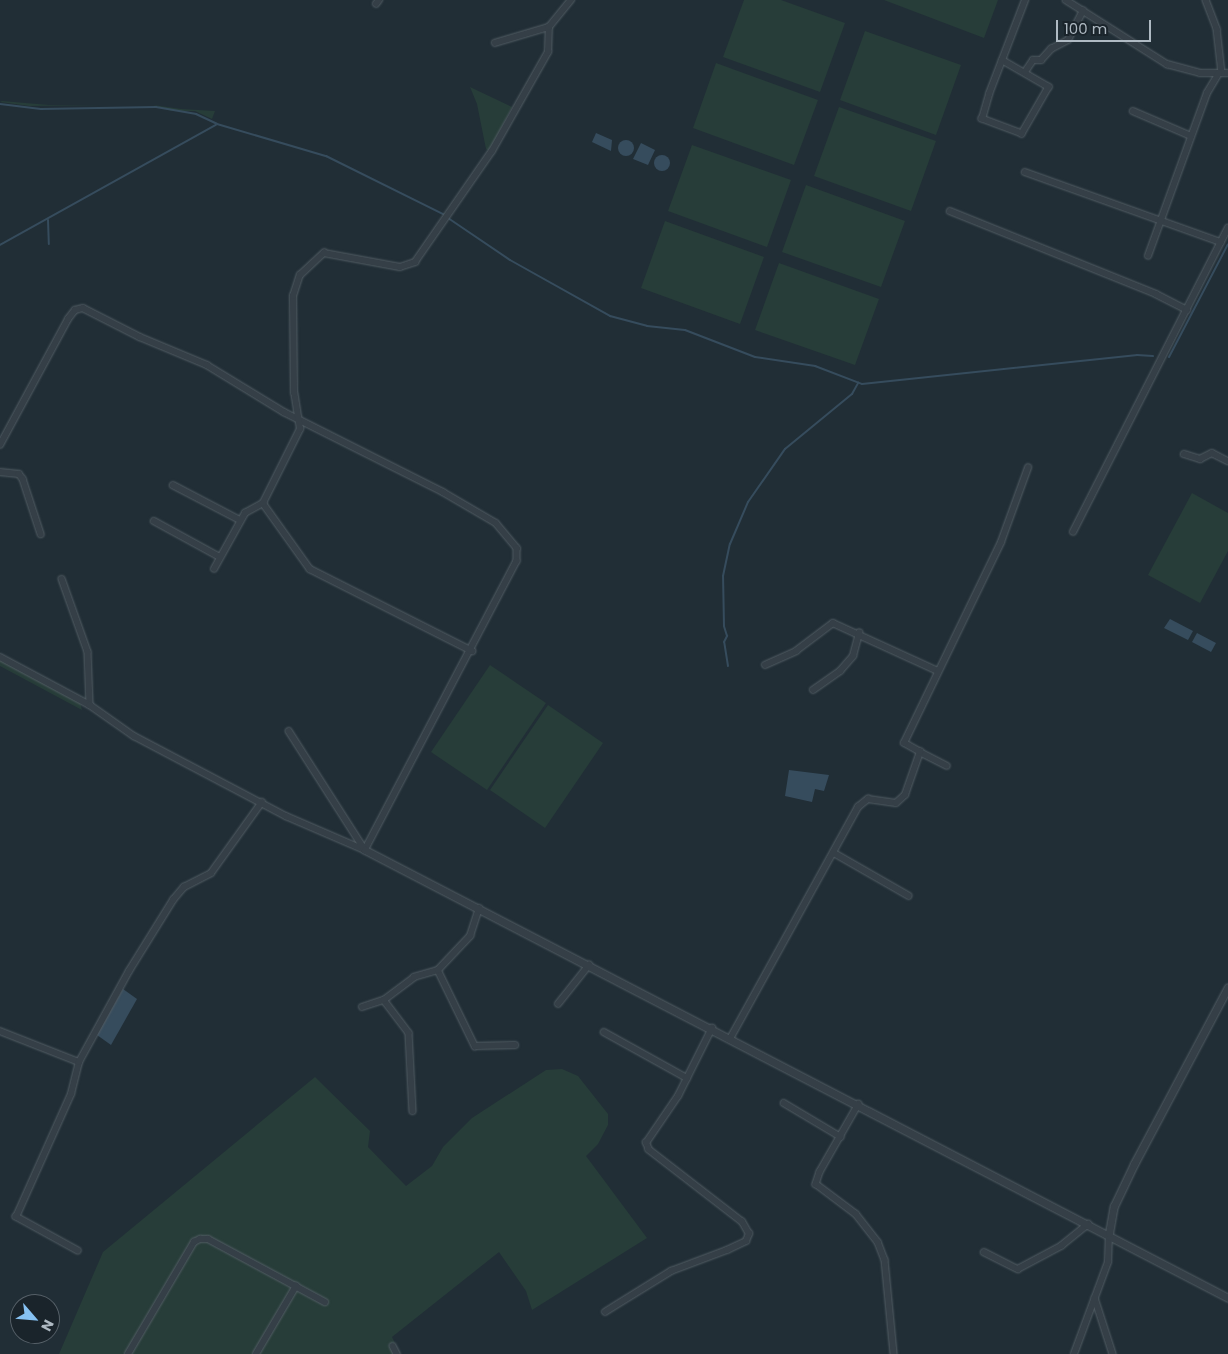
<!DOCTYPE html>
<style>
body{margin:0}
#map{position:relative;width:1228px;height:1354px;overflow:hidden;background:#212e36;font-family:Poppins,sans-serif}
div>[style]{position:absolute}
.green>*{inset:0;background:#273d39}
.water>*{inset:0;background:#364c5d}
.round{border-radius:50%}
.stream>*{height:2px;margin:-1px;padding:0 1px;transform-origin:1px;border-radius:1px;background:#364c5d}
.roads{filter:drop-shadow(0 0 1px #525d64) drop-shadow(0 0 1px #525d64)}
.minor>*{height:5.5px;margin:-2.75px;padding:0 2.75px;transform-origin:2.75px;border-radius:2.75px;background:#353f47}
.tertiary>*{height:7px;margin:-3.5px;padding:0 3.5px;transform-origin:3.5px;border-radius:3.5px;background:#353f47}
span{translate:-50% -50%;white-space:nowrap;text-align:center;line-height:1.15;-webkit-text-stroke:4px #1a242b;paint-order:stroke}
.north{position:absolute;left:10px;top:1294px;width:50px;height:50px;box-sizing:border-box;background:#1a242b;border:1px solid #566068;border-radius:50%;rotate:117deg;font-size:14px;font-weight:700;line-height:20px;text-align:center;color:#afbac3}
.north::after{content:'';display:block;margin:auto;width:18px;height:22px;background:#86c1f2;clip-path:polygon(50% 0,100% 100%,50% 72%,0 100%)}
.scale{position:absolute;left:1056px;top:20px;width:95px;height:22px;box-sizing:border-box;border:2px solid #afbac3;border-top:0;padding-left:6px;font-size:15px;line-height:18px;white-space:nowrap;color:#afbac3;-webkit-text-stroke:4px #1a242b;paint-order:stroke}
</style>
<div id="map">
<div class="green">
<div style="clip-path:polygon(744px 0,781px 0,845px 23px,820px 92px,723px 57px)"></div>
<div style="clip-path:polygon(884px 0,998px 0,984px 38px)"></div>
<div style="clip-path:polygon(865px 31px,961px 65px,936px 135px,840px 100px)"></div>
<div style="clip-path:polygon(716px 63px,818px 100px,794px 165px,693px 128px)"></div>
<div style="clip-path:polygon(470px 87px,512px 107px,489px 151px,486px 149px,477px 104px)"></div>
<div style="clip-path:polygon(2px 101px,49px 105px,102px 105px,29px 106px,0 102px)"></div>
<div style="clip-path:polygon(153px 105px,181px 109px,215px 111px,212px 119px,195px 111px,172px 111px)"></div>
<div style="clip-path:polygon(839px 107px,936px 141px,911px 211px,814px 176px)"></div>
<div style="clip-path:polygon(692px 145px,791px 180px,767px 247px,668px 211px)"></div>
<div style="clip-path:polygon(806px 185px,905px 221px,881px 287px,782px 252px)"></div>
<div style="clip-path:polygon(665px 221px,764px 257px,740px 324px,641px 288px)"></div>
<div style="clip-path:polygon(779px 263px,879px 299px,855px 365px,755px 330px)"></div>
<div style="clip-path:polygon(1192px 493px,1228px 513px,1228px 551px,1200px 603px,1148px 575px)"></div>
<div style="clip-path:polygon(0 660px,80px 702px,82px 710px,0 666px)"></div>
<div style="clip-path:polygon(490px 665px,546px 703px,487px 790px,431px 752px)"></div>
<div style="clip-path:polygon(548px 705px,603px 743px,545px 828px,490px 790px)"></div>
<div style="clip-path:polygon(562px 1069px,578px 1076px,608px 1114px,608px 1125px,598px 1144px,586px 1156px,647px 1238px,532px 1310px,526px 1291px,499px 1252px,392px 1337px,400px 1354px,59px 1354px,103px 1252px,315px 1077px,370px 1131px,368px 1147px,406px 1186px,432px 1166px,443px 1147px,472px 1118px,546px 1070px)"></div>
</div>
<div class="water">
<div style="clip-path:polygon(596px 133px,612px 140px,611px 151px,592px 142px)"></div>
<div class="round" style="left:618px;top:140px;width:16px;height:16px"></div>
<div style="clip-path:polygon(641px 143px,655px 150px,648px 165px,633px 159px)"></div>
<div class="round" style="left:654px;top:155px;width:16px;height:16px"></div>
<div style="clip-path:polygon(1170px 619px,1193px 631px,1188px 640px,1164px 628px)"></div>
<div style="clip-path:polygon(1197px 633px,1216px 643px,1211px 652px,1192px 642px)"></div>
<div style="clip-path:polygon(789px 770px,829px 775px,824px 791px,815px 789px,812px 802px,785px 796px)"></div>
<div style="clip-path:polygon(123px 989px,137px 999px,111px 1045px,97px 1035px)"></div>
</div>
<div class="stream">
<div style="left:0;top:104px;width:41px;rotate:7deg"></div>
<div style="left:41px;top:109px;width:115px;rotate:-1deg"></div>
<div style="left:156px;top:107px;width:41px;rotate:9.9deg"></div>
<div style="left:196px;top:114px;width:23px;rotate:25deg"></div>
<div style="left:217px;top:124px;width:114px;rotate:16.4deg"></div>
<div style="left:326px;top:156px;width:133px;rotate:26.4deg"></div>
<div style="left:448px;top:218px;width:75px;rotate:34.1deg"></div>
<div style="left:510px;top:260px;width:115px;rotate:29.2deg"></div>
<div style="left:610px;top:316px;width:38px;rotate:15deg"></div>
<div style="left:647px;top:326px;width:38px;rotate:6deg"></div>
<div style="left:685px;top:330px;width:75px;rotate:21.1deg"></div>
<div style="left:755px;top:357px;width:61px;rotate:8.5deg"></div>
<div style="left:815px;top:366px;width:50px;rotate:21deg"></div>
<div style="left:862px;top:384px;width:277px;rotate:-6deg"></div>
<div style="left:1137px;top:355px;width:16px;rotate:4deg"></div>
<div style="left:48px;top:220px;width:24px;rotate:88deg"></div>
<div style="left:0;top:245px;width:247px;rotate:-29.1deg"></div>
<div style="left:1169px;top:357px;width:127px;rotate:-62.4deg"></div>
<div style="left:728px;top:666px;width:24px;rotate:-99deg"></div>
<div style="left:724px;top:642px;width:7px;rotate:-63deg"></div>
<div style="left:727px;top:636px;width:10px;rotate:-107deg"></div>
<div style="left:724px;top:626px;width:50px;rotate:-91.1deg"></div>
<div style="left:723px;top:576px;width:33px;rotate:-78deg"></div>
<div style="left:730px;top:544px;width:46px;rotate:-66.8deg"></div>
<div style="left:748px;top:502px;width:65px;rotate:-55.1deg"></div>
<div style="left:785px;top:449px;width:87px;rotate:-39.4deg"></div>
<div style="left:852px;top:394px;width:13px;rotate:-61deg"></div>
</div>
<div class="roads">
<div class="minor">
<div style="left:1066px;top:0;width:120px;rotate:32.4deg"></div>
<div style="left:1167px;top:64px;width:34px;rotate:15deg"></div>
<div style="left:1200px;top:73px;width:28px"></div>
<div style="left:1206px;top:0;width:31px;rotate:69deg"></div>
<div style="left:1217px;top:29px;width:44px;rotate:83.5deg"></div>
<div style="left:376px;top:4px;width:5px;rotate:-53deg"></div>
<div style="left:495px;top:43px;width:56px;rotate:-16.5deg"></div>
<div style="left:1002px;top:60px;width:54px;rotate:29.9deg"></div>
<div style="left:1049px;top:87px;width:54px;rotate:119.9deg"></div>
<div style="left:1022px;top:134px;width:43px;rotate:-159.4deg"></div>
<div style="left:982px;top:119px;width:26px;rotate:-74deg"></div>
<div style="left:989px;top:94px;width:101px;rotate:-69deg"></div>
<div style="left:1025px;top:72px;width:14px;rotate:-56deg"></div>
<div style="left:1033px;top:60px;width:8px"></div>
<div style="left:1041px;top:60px;width:15px;rotate:-48deg"></div>
<div style="left:1051px;top:49px;width:19px;rotate:-28deg"></div>
<div style="left:1068px;top:40px;width:33px;rotate:-63deg"></div>
<div style="left:1133px;top:111px;width:63px;rotate:23.3deg"></div>
<div style="left:1025px;top:172px;width:208px;rotate:19.7deg"></div>
<div style="left:950px;top:211px;width:222px;rotate:21.9deg"></div>
<div style="left:1156px;top:294px;width:35px;rotate:27deg"></div>
<div style="left:1148px;top:256px;width:173px;rotate:-70.1deg"></div>
<div style="left:1207px;top:93px;width:23px;rotate:-59deg"></div>
<div style="left:0;top:445px;width:143px;rotate:-61.6deg"></div>
<div style="left:68px;top:319px;width:11px;rotate:-52deg"></div>
<div style="left:75px;top:310px;width:8px;rotate:-14deg"></div>
<div style="left:83px;top:308px;width:64px;rotate:27deg"></div>
<div style="left:140px;top:337px;width:73px;rotate:22.7deg"></div>
<div style="left:207px;top:365px;width:90px;rotate:31.4deg"></div>
<div style="left:284px;top:412px;width:178px;rotate:26.7deg"></div>
<div style="left:443px;top:492px;width:61px;rotate:30.3deg"></div>
<div style="left:496px;top:523px;width:33px;rotate:50deg"></div>
<div style="left:517px;top:548px;width:13px;rotate:90deg"></div>
<div style="left:517px;top:561px;width:327px;rotate:117.7deg"></div>
<div style="left:1184px;top:454px;width:17px;rotate:17deg"></div>
<div style="left:1200px;top:459px;width:13px;rotate:-27deg"></div>
<div style="left:1212px;top:453px;width:18px;rotate:27deg"></div>
<div style="left:0;top:472px;width:19px;rotate:6deg"></div>
<div style="left:19px;top:474px;width:6px;rotate:51deg"></div>
<div style="left:23px;top:479px;width:58px;rotate:71.9deg"></div>
<div style="left:173px;top:485px;width:76px;rotate:27.6deg"></div>
<div style="left:263px;top:503px;width:81px;rotate:54.5deg"></div>
<div style="left:310px;top:569px;width:182px;rotate:26.8deg"></div>
<div style="left:154px;top:521px;width:75px;rotate:28.6deg"></div>
<div style="left:1073px;top:532px;width:341px;rotate:-63deg"></div>
<div style="left:214px;top:569px;width:64px;rotate:-61deg"></div>
<div style="left:245px;top:513px;width:21px;rotate:-29deg"></div>
<div style="left:263px;top:503px;width:83px;rotate:-63.4deg"></div>
<div style="left:300px;top:429px;width:36px;rotate:-99deg"></div>
<div style="left:294px;top:393px;width:97px;rotate:-90.6deg"></div>
<div style="left:293px;top:296px;width:22px;rotate:-72deg"></div>
<div style="left:300px;top:275px;width:33px;rotate:-43deg"></div>
<div style="left:324px;top:253px;width:77px;rotate:10.4deg"></div>
<div style="left:400px;top:267px;width:16px;rotate:-18deg"></div>
<div style="left:415px;top:262px;width:135px;rotate:-55.3deg"></div>
<div style="left:492px;top:151px;width:114px;rotate:-60.5deg"></div>
<div style="left:548px;top:52px;width:25px;rotate:-88deg"></div>
<div style="left:549px;top:27px;width:35px;rotate:-51deg"></div>
<div style="left:62px;top:579px;width:77px;rotate:70.4deg"></div>
<div style="left:88px;top:652px;width:53px;rotate:87.8deg"></div>
<div style="left:0;top:657px;width:102px;rotate:28.1deg"></div>
<div style="left:90px;top:705px;width:54px;rotate:35.2deg"></div>
<div style="left:134px;top:736px;width:172px;rotate:27.8deg"></div>
<div style="left:286px;top:816px;width:86px;rotate:23.3deg"></div>
<div style="left:765px;top:665px;width:34px;rotate:-24deg"></div>
<div style="left:796px;top:651px;width:46px;rotate:-37.1deg"></div>
<div style="left:833px;top:623px;width:115px;rotate:24.6deg"></div>
<div style="left:813px;top:690px;width:33px;rotate:-35deg"></div>
<div style="left:840px;top:671px;width:20px;rotate:-49deg"></div>
<div style="left:853px;top:656px;width:24px;rotate:-75deg"></div>
<div style="left:289px;top:731px;width:141px;rotate:57.4deg"></div>
<div style="left:920px;top:752px;width:30px;rotate:27deg"></div>
<div style="left:834px;top:853px;width:86px;rotate:29.8deg"></div>
<div style="left:438px;top:970px;width:85px;rotate:64deg"></div>
<div style="left:475px;top:1046px;width:40px;rotate:-1.4deg"></div>
<div style="left:384px;top:1000px;width:41px;rotate:52.9deg"></div>
<div style="left:409px;top:1033px;width:78px;rotate:87.1deg"></div>
<div style="left:558px;top:1004px;width:50px;rotate:-51.5deg"></div>
<div style="left:362px;top:1007px;width:23px;rotate:-18deg"></div>
<div style="left:384px;top:1000px;width:38px;rotate:-37deg"></div>
<div style="left:414px;top:977px;width:25px;rotate:-16deg"></div>
<div style="left:438px;top:970px;width:47px;rotate:-46.7deg"></div>
<div style="left:470px;top:936px;width:29px;rotate:-72deg"></div>
<div style="left:0;top:1031px;width:85px;rotate:21.4deg"></div>
<div style="left:604px;top:1032px;width:95px;rotate:29deg"></div>
<div style="left:731px;top:1037px;width:263px;rotate:-61.1deg"></div>
<div style="left:858px;top:807px;width:13px;rotate:-39deg"></div>
<div style="left:868px;top:799px;width:28px;rotate:8deg"></div>
<div style="left:896px;top:803px;width:12px;rotate:-42deg"></div>
<div style="left:905px;top:795px;width:46px;rotate:-70.8deg"></div>
<div style="left:920px;top:752px;width:18px;rotate:-151deg"></div>
<div style="left:904px;top:743px;width:223px;rotate:-64.2deg"></div>
<div style="left:1001px;top:542px;width:79px;rotate:-70deg"></div>
<div style="left:784px;top:1103px;width:66px;rotate:30.8deg"></div>
<div style="left:859px;top:1104px;width:78px;rotate:119.8deg"></div>
<div style="left:820px;top:1172px;width:13px;rotate:108deg"></div>
<div style="left:816px;top:1184px;width:50px;rotate:36.9deg"></div>
<div style="left:856px;top:1214px;width:36px;rotate:52deg"></div>
<div style="left:878px;top:1242px;width:19px;rotate:69deg"></div>
<div style="left:885px;top:1260px;width:94px;rotate:84.5deg"></div>
<div style="left:78px;top:1251px;width:71px;rotate:-151.3deg"></div>
<div style="left:16px;top:1217px;width:135px;rotate:-65.9deg"></div>
<div style="left:71px;top:1094px;width:33px;rotate:-76deg"></div>
<div style="left:79px;top:1062px;width:104px;rotate:-61.2deg"></div>
<div style="left:129px;top:971px;width:84px;rotate:-58.2deg"></div>
<div style="left:173px;top:900px;width:17px;rotate:-50deg"></div>
<div style="left:184px;top:887px;width:30px;rotate:-27deg"></div>
<div style="left:211px;top:873px;width:87px;rotate:-54.3deg"></div>
<div style="left:984px;top:1252px;width:38px;rotate:27deg"></div>
<div style="left:1018px;top:1269px;width:49px;rotate:-28.1deg"></div>
<div style="left:1061px;top:1246px;width:35px;rotate:-39deg"></div>
<div style="left:1095px;top:1298px;width:59px;rotate:72.2deg"></div>
<div style="left:605px;top:1312px;width:78px;rotate:-31.8deg"></div>
<div style="left:671px;top:1271px;width:60px;rotate:-20.6deg"></div>
<div style="left:727px;top:1250px;width:21px;rotate:-25deg"></div>
<div style="left:746px;top:1241px;width:8px;rotate:-67deg"></div>
<div style="left:749px;top:1234px;width:14px;rotate:-120deg"></div>
<div style="left:742px;top:1222px;width:118px;rotate:-142.3deg"></div>
<div style="left:649px;top:1150px;width:8px;rotate:-113deg"></div>
<div style="left:646px;top:1143px;width:57px;rotate:-55.8deg"></div>
<div style="left:678px;top:1096px;width:76px;rotate:-63.4deg"></div>
<div style="left:393px;top:1346px;width:9px;rotate:63deg"></div>
<div style="left:128px;top:1354px;width:130px;rotate:-59.5deg"></div>
<div style="left:194px;top:1242px;width:7px;rotate:-27deg"></div>
<div style="left:200px;top:1239px;width:8px"></div>
<div style="left:208px;top:1239px;width:133px;rotate:28.3deg"></div>
<div style="left:256px;top:1354px;width:79px;rotate:-59.5deg"></div>
<div style="left:1074px;top:1354px;width:98px;rotate:-69.7deg"></div>
<div style="left:1108px;top:1262px;width:27px;rotate:-88deg"></div>
</div>
<div class="tertiary">
<div style="left:365px;top:850px;width:972px;rotate:27.43deg"></div>
<div style="left:1109px;top:1233px;width:27px;rotate:-80deg"></div>
<div style="left:1114px;top:1206px;width:47px;rotate:-64.5deg"></div>
<div style="left:1134px;top:1164px;width:200px;rotate:-62deg"></div>
</div>
</div>
<div class="north">N</div>
<div class="scale">100 m</div>
</div>
